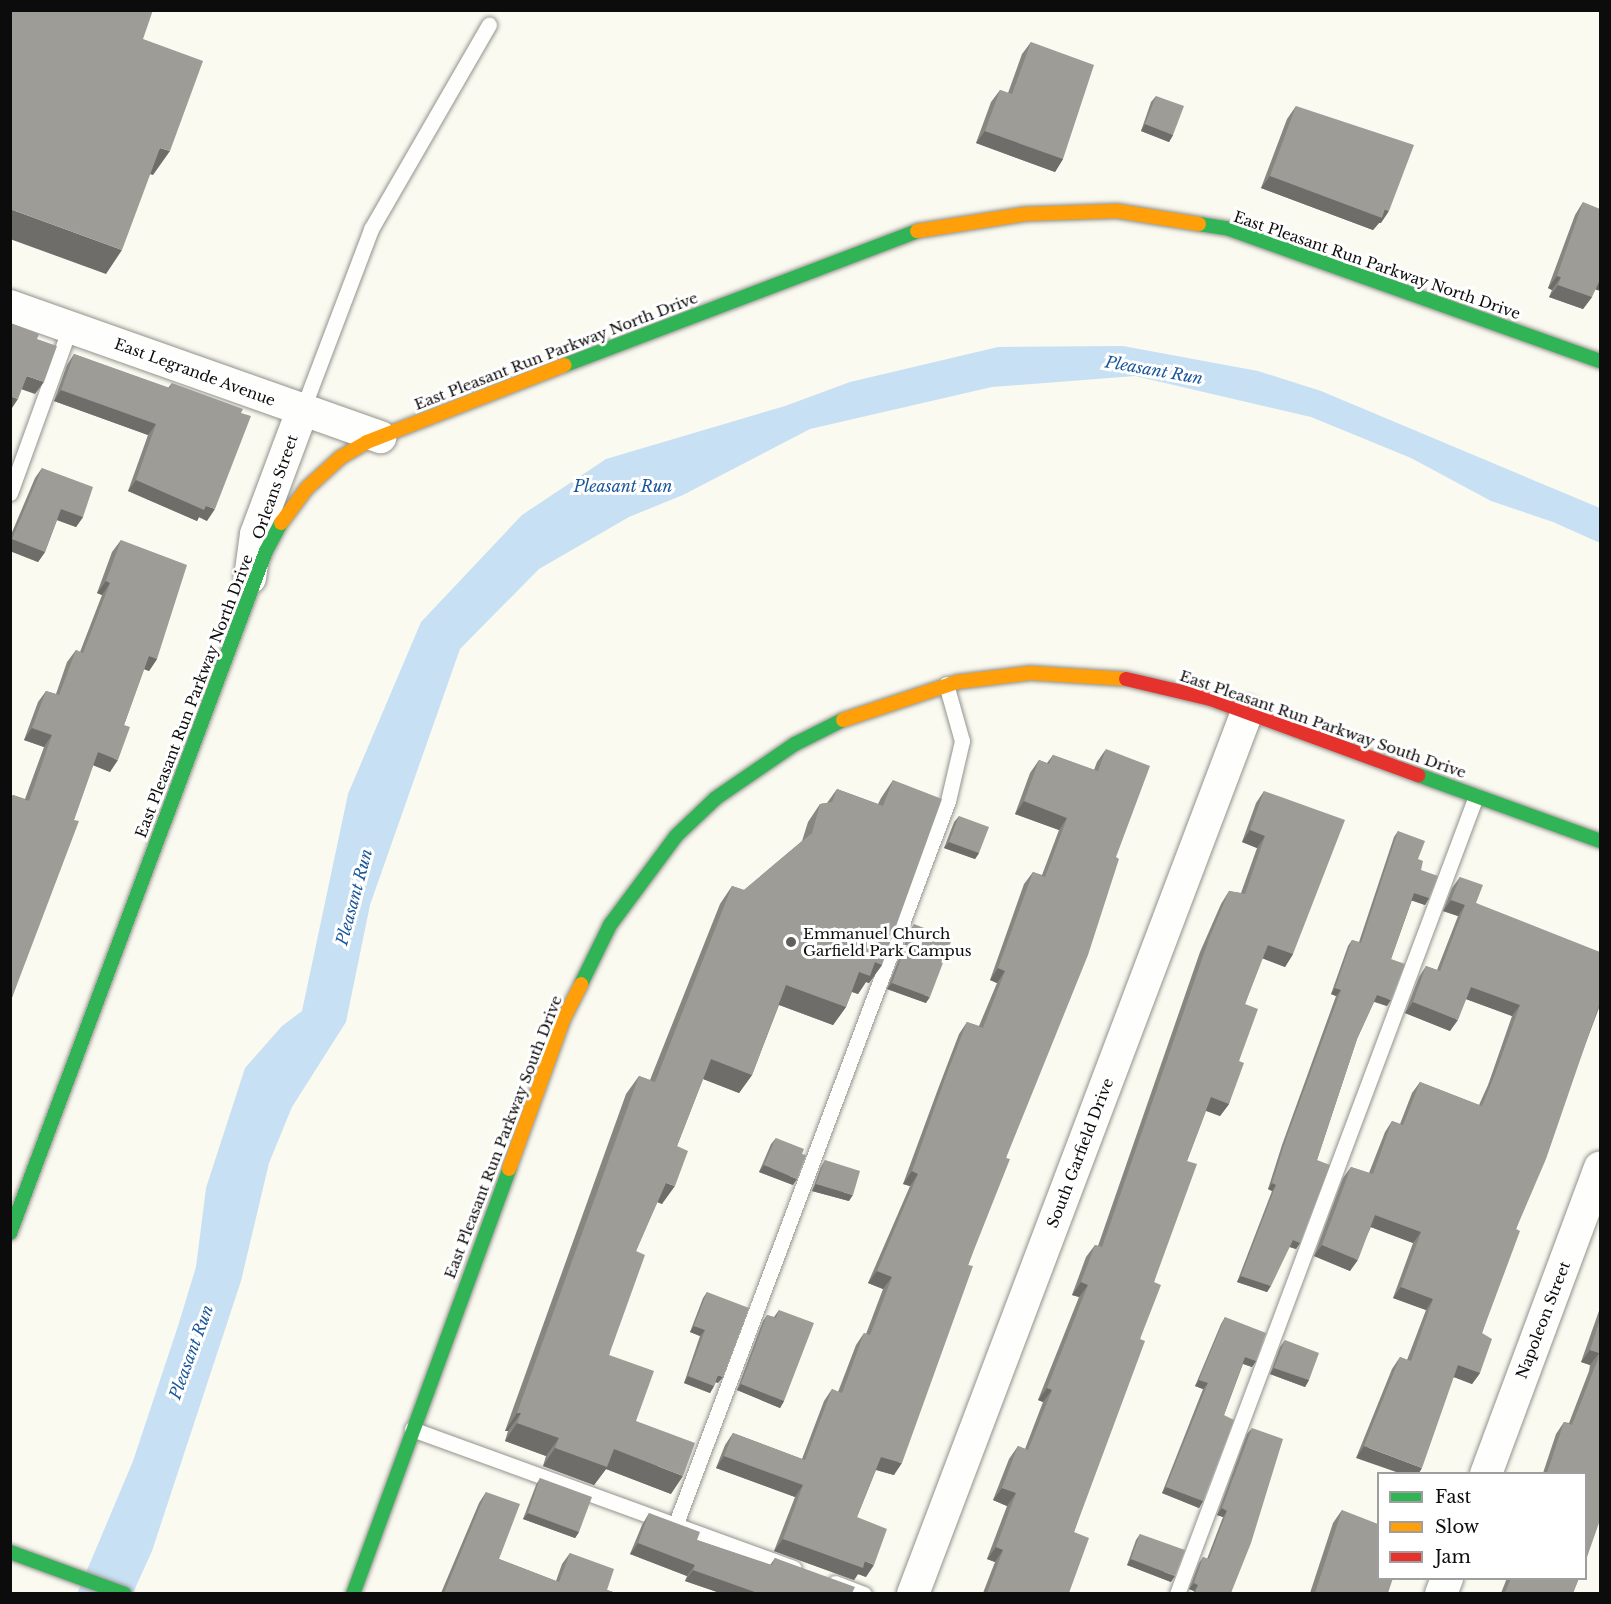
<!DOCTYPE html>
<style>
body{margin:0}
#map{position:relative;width:1611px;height:1604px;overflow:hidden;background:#fafaf0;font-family:"Libre Baskerville",serif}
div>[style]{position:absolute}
.water>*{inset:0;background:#c8e0f3}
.roads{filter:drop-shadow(0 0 2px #93938f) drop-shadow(0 0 2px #93938f)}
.lane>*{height:15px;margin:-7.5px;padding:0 7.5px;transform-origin:7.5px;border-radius:7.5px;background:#fefefd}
.street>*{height:32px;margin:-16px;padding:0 16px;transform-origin:16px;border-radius:16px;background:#fefefd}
.fast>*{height:14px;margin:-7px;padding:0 7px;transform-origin:7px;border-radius:7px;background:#30b455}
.slow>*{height:14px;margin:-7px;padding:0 7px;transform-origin:7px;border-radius:7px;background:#ff9f0a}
.jam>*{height:14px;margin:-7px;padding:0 7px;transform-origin:7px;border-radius:7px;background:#e5322d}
.wall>*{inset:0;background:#878681}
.shaded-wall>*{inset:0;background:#6e6d69}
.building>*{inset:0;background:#9d9c96}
.dots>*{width:16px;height:16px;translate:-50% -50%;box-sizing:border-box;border:3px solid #fff;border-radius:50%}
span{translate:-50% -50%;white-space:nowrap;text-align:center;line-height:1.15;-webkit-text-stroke:6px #fff;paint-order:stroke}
.street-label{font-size:15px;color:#0c0c0c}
.poi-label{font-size:15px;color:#0c0c0c}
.left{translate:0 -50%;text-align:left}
.water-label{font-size:16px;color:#1a569a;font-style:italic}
.frame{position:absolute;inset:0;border:12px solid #0c0c0c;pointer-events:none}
.legend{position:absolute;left:1377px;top:1472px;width:210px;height:108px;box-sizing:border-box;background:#fff;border:2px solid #9e9e9e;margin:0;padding:8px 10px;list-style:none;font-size:18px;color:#0c0c0c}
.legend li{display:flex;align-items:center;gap:12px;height:30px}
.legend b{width:30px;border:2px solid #9e9e9e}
</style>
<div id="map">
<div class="water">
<div style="clip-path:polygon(1123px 346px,1258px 371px,1321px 391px,1600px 508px,1600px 543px,1553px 522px,1491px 501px,1411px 458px,1311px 417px,1135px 376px,992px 387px,810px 429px,683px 495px,629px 517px,539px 569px,460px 649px,370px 905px,346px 1022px,292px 1107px,269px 1163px,241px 1281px,152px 1551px,133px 1593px,77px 1594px,133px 1461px,178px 1326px,196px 1267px,206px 1188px,245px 1068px,282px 1026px,302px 1011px,348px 794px,421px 622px,522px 515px,606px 459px,785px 406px,850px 382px,998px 347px)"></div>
</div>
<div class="roads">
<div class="lane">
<div style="left:302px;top:411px;width:195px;rotate:-69.2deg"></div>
<div style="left:371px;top:229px;width:236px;rotate:-60deg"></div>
<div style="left:10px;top:493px;width:177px;rotate:-70.1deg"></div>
<div style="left:412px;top:1429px;width:406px;rotate:20deg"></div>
<div style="left:675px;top:1526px;width:775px;rotate:-69.37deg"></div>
<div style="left:948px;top:801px;width:62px;rotate:-76.9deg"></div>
<div style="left:962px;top:741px;width:59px;rotate:-105.7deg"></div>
<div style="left:835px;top:1583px;width:31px;rotate:21deg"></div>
<div style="left:1177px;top:1594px;width:852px;rotate:-69.46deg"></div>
</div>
<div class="street">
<div style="left:10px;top:306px;width:393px;rotate:19.5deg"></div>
<div style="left:250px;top:578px;width:44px;rotate:-82.2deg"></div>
<div style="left:256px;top:534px;width:131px;rotate:-69.5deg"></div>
<div style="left:1486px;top:1474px;width:327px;rotate:-69.6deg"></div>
<div style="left:913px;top:1594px;width:943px;rotate:-69.26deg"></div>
<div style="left:1441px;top:1594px;width:17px;rotate:-69deg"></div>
</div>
<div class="fast">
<div style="left:1199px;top:224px;width:30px;rotate:9deg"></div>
<div style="left:1229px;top:229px;width:394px;rotate:19.6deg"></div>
<div style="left:565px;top:365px;width:377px;rotate:-20.8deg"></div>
<div style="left:1418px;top:775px;width:194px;rotate:19.9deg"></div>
<div style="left:581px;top:984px;width:66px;rotate:-63.8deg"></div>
<div style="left:610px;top:925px;width:111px;rotate:-53.4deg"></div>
<div style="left:676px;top:836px;width:55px;rotate:-43.5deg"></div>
<div style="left:716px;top:798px;width:96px;rotate:-34.4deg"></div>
<div style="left:795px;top:744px;width:54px;rotate:-26.6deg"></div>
<div style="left:10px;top:1233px;width:728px;rotate:-69.43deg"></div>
<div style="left:266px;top:551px;width:32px;rotate:-62deg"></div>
<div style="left:10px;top:1552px;width:122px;rotate:20.1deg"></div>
<div style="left:353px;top:1594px;width:453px;rotate:-69.8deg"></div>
</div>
<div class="slow">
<div style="left:917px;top:231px;width:110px;rotate:-8.9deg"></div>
<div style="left:1026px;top:214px;width:91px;rotate:-1.9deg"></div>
<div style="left:1117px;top:211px;width:83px;rotate:9deg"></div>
<div style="left:281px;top:523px;width:44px;rotate:-53.4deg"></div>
<div style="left:307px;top:488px;width:46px;rotate:-42.4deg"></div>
<div style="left:341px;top:457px;width:30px;rotate:-30deg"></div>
<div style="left:367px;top:442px;width:212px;rotate:-21.3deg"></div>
<div style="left:843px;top:720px;width:120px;rotate:-18.4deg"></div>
<div style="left:957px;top:682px;width:74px;rotate:-7deg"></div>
<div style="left:1030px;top:673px;width:96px;rotate:3.6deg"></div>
<div style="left:509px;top:1169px;width:161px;rotate:-70deg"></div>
<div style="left:564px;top:1018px;width:38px;rotate:-63deg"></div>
</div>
<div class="jam">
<div style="left:1126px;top:679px;width:87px;rotate:13.2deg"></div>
<div style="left:1211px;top:699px;width:221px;rotate:20.2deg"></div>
</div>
</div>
<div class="wall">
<div style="clip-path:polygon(1031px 42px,1063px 159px,1055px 172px,976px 143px,991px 102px,1000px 90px,1008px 93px,1022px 54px)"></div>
<div style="clip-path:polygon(1156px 96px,1173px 135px,1169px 142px,1141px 131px,1151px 102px)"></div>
<div style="clip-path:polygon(1296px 106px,1381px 223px,1379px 223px,1373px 230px,1261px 188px,1287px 119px)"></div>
<div style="clip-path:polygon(1583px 202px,1592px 297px,1583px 309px,1549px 297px,1552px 290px,1548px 288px,1575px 215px)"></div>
<div style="clip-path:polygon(74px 354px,168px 388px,172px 383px,207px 521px,199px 517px,197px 521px,128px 491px,148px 435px,54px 401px,67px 365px)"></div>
<div style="clip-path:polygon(42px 468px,83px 517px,76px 527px,57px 520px,45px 552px,38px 562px,10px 551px,10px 537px,35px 478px)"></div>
<div style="clip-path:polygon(121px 540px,157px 659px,149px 671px,144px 669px,124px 725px,110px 772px,93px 765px,10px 1003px,10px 798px,13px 795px,25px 799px,44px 747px,24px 740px,38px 702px,46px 691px,56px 694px,67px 662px,76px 650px,80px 652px,102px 595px,97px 593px,112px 552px)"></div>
<div style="clip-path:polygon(1106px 749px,1006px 1158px,894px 1475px,876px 1470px,857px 1517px,866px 1577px,858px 1574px,854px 1580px,774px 1551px,795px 1497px,716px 1468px,725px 1445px,733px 1433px,802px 1459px,824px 1401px,832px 1389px,838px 1392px,856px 1345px,864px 1333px,866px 1334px,883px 1289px,868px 1283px,910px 1186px,903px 1184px,938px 1089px,959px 1034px,967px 1022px,979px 1026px,997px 983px,990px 980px,1024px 884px,1033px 872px,1042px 875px,1059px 830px,1015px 814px,1030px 773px,1039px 760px,1047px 763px,1053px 755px,1094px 770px,1097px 762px)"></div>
<div style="clip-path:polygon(893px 780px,882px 965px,869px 983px,866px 982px,858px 994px,852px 992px,846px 1007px,833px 1025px,779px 1005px,752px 1075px,739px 1093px,703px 1079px,677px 1146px,662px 1204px,657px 1202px,636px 1251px,609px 1355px,636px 1421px,671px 1494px,606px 1469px,594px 1485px,543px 1466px,546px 1456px,505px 1441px,508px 1431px,505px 1431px,626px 1094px,639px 1076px,650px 1080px,720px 904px,732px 886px,744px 890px,802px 841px,808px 822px,820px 804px,827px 803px,837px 789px,878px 804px,881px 798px)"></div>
<div style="clip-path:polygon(1264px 791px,1293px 954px,1285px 967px,1262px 958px,1245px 1004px,1239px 1061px,1229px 1104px,1220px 1116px,1206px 1111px,1187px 1161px,1154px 1282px,1140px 1339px,1074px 1532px,1069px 1593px,983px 1593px,995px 1562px,987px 1559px,1007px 1506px,993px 1500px,1009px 1459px,1018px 1446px,1025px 1449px,1043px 1402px,1038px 1400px,1079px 1297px,1072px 1295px,1086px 1257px,1095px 1245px,1098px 1246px,1200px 952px,1221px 904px,1229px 891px,1241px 893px,1257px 848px,1242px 842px,1256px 803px)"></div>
<div style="clip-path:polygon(959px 816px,979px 853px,975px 859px,944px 848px,954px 822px)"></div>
<div style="clip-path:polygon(1398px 831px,1418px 859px,1429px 898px,1425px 905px,1412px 900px,1391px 959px,1387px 1006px,1374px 1002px,1357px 1039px,1317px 1160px,1300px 1243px,1296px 1249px,1289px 1247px,1267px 1292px,1237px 1282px,1272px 1191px,1268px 1189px,1282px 1145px,1336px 996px,1331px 994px,1348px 946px,1352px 940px,1359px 942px,1394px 837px)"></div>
<div style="clip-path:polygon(1460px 877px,1476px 903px,1600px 1005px,1599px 1008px,1516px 1229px,1482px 1333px,1480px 1373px,1472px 1384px,1454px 1377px,1356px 1458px,1392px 1369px,1400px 1357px,1407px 1360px,1426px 1310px,1393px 1298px,1413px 1243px,1371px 1227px,1350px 1271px,1314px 1256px,1343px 1178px,1351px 1167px,1369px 1173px,1385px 1132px,1392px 1121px,1400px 1124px,1412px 1093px,1420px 1082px,1479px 1105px,1488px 1085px,1512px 1016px,1466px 999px,1450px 1031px,1405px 1013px,1419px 977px,1426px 966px,1437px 970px,1458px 916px,1443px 911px,1452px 888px)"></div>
<div style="clip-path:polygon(914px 924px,926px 1003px,887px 989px,910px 931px)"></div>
<div style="clip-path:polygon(776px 1138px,793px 1185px,759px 1172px,771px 1144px)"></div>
<div style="clip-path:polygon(825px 1160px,849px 1201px,812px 1191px,821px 1167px)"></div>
<div style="clip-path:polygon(707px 1292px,718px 1383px,716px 1382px,714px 1386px,710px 1393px,684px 1383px,700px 1336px,690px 1332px,703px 1298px)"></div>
<div style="clip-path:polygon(1600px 1308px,1600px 1520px,1586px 1473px,1543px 1473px,1556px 1434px,1564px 1422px,1569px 1423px,1589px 1371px,1590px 1365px,1581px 1362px)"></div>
<div style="clip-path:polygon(779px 1310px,784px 1401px,780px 1408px,737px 1390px,763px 1321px,767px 1315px,774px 1317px)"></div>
<div style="clip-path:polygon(1225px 1317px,1256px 1361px,1252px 1367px,1243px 1364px,1224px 1415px,1203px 1501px,1199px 1508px,1162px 1493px,1203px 1389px,1195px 1386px,1221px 1324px)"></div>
<div style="clip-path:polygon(1285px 1340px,1309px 1380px,1305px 1387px,1270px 1374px,1280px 1347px)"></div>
<div style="clip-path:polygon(1252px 1428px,1231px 1593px,1193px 1593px,1194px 1591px,1189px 1589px,1199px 1563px,1203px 1557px,1207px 1559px,1223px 1517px,1217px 1515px,1247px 1434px)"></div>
<div style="clip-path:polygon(540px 1478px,579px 1532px,575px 1538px,523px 1519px,536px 1485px)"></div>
<div style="clip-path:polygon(486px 1492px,499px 1559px,556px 1581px,562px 1564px,570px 1553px,607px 1590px,616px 1593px,441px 1593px,479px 1503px)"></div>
<div style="clip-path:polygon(1342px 1510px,1388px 1593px,1310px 1593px,1333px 1523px)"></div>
<div style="clip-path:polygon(649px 1513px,697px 1540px,770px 1565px,775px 1558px,852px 1593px,720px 1593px,685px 1581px,687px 1576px,630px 1554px,642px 1525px)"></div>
<div style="clip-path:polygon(1140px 1534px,1171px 1582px,1127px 1565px,1136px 1540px)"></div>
<div style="clip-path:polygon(1507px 1578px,1579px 1578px,1573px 1593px,1501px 1593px)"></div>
</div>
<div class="shaded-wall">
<div style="clip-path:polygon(1145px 124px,1173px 135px,1169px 142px,1141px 131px)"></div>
<div style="clip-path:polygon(985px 131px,1063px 159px,1055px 172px,976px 143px)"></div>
<div style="clip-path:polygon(160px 148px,170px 151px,153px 175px,143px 172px)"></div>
<div style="clip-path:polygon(1270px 176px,1385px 209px,1389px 211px,1381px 223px,1379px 223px,1373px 230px,1261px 188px)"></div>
<div style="clip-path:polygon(10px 209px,122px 250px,106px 274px,10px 239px)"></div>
<div style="clip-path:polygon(1557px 276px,1561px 277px,1552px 290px,1548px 288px)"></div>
<div style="clip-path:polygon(1600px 279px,1600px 291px,1594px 289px)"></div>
<div style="clip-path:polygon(1558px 285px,1592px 297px,1583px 309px,1549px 297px)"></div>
<div style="clip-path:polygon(27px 376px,44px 382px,35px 394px,18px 388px)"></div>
<div style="clip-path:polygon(61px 390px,156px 424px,148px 435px,54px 401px)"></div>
<div style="clip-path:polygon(10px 396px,18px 399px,10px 411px)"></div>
<div style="clip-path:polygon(136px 480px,215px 509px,207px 521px,199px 517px,197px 521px,128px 491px)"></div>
<div style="clip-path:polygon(61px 509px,83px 517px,76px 527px,54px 519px)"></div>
<div style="clip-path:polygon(12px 539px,45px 552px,38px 562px,10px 551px,10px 542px)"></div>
<div style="clip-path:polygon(106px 581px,110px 583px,102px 595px,97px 593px)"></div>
<div style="clip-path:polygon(149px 656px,157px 659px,149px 671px,141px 668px)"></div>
<div style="clip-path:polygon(32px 728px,52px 735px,44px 747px,24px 740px)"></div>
<div style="clip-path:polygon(98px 752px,118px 760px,110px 772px,90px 764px)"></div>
<div style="clip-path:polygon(1024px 801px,1067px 818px,1059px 830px,1015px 814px)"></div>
<div style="clip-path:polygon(1250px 830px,1265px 836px,1257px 848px,1242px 842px)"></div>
<div style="clip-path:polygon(949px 842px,979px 853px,975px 859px,944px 848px)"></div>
<div style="clip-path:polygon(1414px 893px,1429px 898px,1425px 905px,1410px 900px)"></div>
<div style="clip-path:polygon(1451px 900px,1465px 905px,1458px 916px,1443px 911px)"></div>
<div style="clip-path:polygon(1268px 945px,1293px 954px,1285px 967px,1259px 957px)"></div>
<div style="clip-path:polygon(875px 962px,882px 965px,869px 983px,866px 982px,858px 994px,847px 990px,859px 972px)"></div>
<div style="clip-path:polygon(998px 968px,1005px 971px,997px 983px,990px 980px)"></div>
<div style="clip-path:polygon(892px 983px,930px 997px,926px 1003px,887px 989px)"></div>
<div style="clip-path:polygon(786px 985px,846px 1007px,833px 1025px,774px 1003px)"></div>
<div style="clip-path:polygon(1471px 987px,1520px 1005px,1512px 1016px,1463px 998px)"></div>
<div style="clip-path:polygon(1335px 988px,1341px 990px,1336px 996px,1331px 994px)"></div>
<div style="clip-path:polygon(1377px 995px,1391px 1000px,1387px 1006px,1373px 1001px)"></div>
<div style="clip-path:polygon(1413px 1002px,1458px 1020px,1450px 1031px,1405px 1013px)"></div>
<div style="clip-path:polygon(711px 1059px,752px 1075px,739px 1093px,698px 1077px)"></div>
<div style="clip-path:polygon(1211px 1097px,1229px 1104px,1220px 1116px,1202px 1109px)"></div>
<div style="clip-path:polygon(764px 1165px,797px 1179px,793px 1185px,759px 1172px)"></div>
<div style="clip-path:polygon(912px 1171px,918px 1174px,910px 1186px,903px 1184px)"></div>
<div style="clip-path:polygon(666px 1183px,675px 1186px,662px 1204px,653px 1200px)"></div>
<div style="clip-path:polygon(1272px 1183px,1276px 1185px,1272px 1191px,1268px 1189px)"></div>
<div style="clip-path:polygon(816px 1184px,853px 1195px,849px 1201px,812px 1191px)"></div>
<div style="clip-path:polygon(1375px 1215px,1421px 1232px,1413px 1243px,1368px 1226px)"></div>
<div style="clip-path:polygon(1293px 1240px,1300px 1243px,1296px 1249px,1288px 1246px)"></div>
<div style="clip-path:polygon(1322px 1245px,1358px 1260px,1350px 1271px,1314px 1256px)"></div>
<div style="clip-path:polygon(877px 1271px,892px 1277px,883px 1289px,868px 1283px)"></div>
<div style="clip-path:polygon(1241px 1276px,1271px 1286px,1267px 1292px,1237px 1282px)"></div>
<div style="clip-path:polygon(1081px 1282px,1088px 1285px,1079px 1297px,1072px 1295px)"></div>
<div style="clip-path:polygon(1401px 1287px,1433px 1299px,1426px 1310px,1393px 1298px)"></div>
<div style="clip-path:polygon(694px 1326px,705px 1330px,700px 1336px,690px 1332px)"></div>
<div style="clip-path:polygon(1590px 1350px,1599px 1353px,1590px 1365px,1581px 1362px)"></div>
<div style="clip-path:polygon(1245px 1357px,1256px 1361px,1252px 1367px,1241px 1363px)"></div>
<div style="clip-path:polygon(1458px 1365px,1480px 1373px,1472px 1384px,1451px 1376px)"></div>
<div style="clip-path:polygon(1274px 1368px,1309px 1380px,1305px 1387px,1270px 1374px)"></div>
<div style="clip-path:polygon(718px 1375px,723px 1377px,718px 1383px,714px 1381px)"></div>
<div style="clip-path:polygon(688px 1376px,714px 1386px,710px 1393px,684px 1383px)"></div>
<div style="clip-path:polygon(1199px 1380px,1208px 1383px,1203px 1389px,1195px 1386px)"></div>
<div style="clip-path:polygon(741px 1384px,784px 1401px,780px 1408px,737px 1390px)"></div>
<div style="clip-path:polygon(1047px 1388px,1052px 1390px,1043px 1402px,1038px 1400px)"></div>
<div style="clip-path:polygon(517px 1413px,521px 1413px,508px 1431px,505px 1431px)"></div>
<div style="clip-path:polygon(517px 1423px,559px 1438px,546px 1456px,505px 1441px)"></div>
<div style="clip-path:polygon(1364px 1446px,1422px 1468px,1419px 1473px,1399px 1473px,1356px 1458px)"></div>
<div style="clip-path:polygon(555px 1448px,614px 1449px,683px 1476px,671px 1494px,606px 1469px,594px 1485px,543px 1466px)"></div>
<div style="clip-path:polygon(724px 1456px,803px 1485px,795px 1497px,716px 1468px)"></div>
<div style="clip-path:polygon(881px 1457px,902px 1463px,894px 1475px,873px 1469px)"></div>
<div style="clip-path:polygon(1166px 1487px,1203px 1501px,1199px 1508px,1162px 1493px)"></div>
<div style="clip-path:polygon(1002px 1488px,1016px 1493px,1007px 1506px,993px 1500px)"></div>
<div style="clip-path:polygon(1222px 1508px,1227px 1511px,1223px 1517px,1217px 1515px)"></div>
<div style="clip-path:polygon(528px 1513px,579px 1532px,575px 1538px,523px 1519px)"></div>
<div style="clip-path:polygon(783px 1539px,865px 1561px,874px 1565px,866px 1577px,858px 1574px,854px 1580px,774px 1551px)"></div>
<div style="clip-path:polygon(638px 1543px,695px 1565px,687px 1576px,630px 1554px)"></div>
<div style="clip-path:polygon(996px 1547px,1003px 1550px,995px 1562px,987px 1559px)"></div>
<div style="clip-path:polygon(1131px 1559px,1175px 1576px,1171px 1582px,1127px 1565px)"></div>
<div style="clip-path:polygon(693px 1570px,755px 1592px,754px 1593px,720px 1593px,685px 1581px)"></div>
<div style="clip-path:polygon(1194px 1583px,1198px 1585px,1194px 1591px,1189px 1589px)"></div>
</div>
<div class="building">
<div style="clip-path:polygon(10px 10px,153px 10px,143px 39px,203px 61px,170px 151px,160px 148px,122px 250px,10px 209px)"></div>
<div style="clip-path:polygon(1031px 42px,1094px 65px,1063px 159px,985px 131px,1000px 90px,1012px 94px)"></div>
<div style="clip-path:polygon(1156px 96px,1184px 106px,1173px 135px,1145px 124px)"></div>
<div style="clip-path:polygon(1296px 106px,1414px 145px,1389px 211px,1385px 209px,1382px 218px,1270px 176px)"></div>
<div style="clip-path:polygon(1583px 202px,1600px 209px,1600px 280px,1592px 297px,1558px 285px,1561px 277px,1557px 276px)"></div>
<div style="clip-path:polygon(10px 323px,39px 334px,37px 339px,57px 346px,44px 382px,27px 376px,18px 399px,10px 396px)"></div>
<div style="clip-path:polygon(74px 354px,170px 388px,172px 383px,243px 409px,241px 413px,251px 416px,215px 509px,206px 506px,204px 510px,136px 480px,156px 424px,61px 390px)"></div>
<div style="clip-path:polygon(42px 468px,93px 487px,83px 517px,61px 509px,45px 552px,12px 539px)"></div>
<div style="clip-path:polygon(121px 540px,187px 565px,157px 659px,149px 656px,124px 725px,130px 727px,118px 760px,98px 752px,74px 820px,79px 821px,10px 1003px,10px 801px,13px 795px,29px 801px,52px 735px,32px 728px,46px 691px,59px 695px,76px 650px,83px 653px,110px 583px,106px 581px)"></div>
<div style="clip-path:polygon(1106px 749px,1150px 766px,1116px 857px,1119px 859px,1088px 955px,1006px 1158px,1010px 1159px,968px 1265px,973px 1266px,902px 1463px,881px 1457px,857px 1517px,887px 1529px,874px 1565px,865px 1561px,863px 1568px,783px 1539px,803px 1485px,724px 1456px,733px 1433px,805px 1460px,832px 1389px,842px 1393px,864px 1333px,870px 1335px,892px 1277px,877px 1271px,918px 1174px,912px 1171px,946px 1076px,967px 1022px,983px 1028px,1005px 971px,998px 968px,1033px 872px,1045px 877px,1067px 818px,1024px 801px,1039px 760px,1049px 764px,1053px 755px,1098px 771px)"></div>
<div style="clip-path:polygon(893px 780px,942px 799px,882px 965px,875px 962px,870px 976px,859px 972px,846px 1007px,786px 985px,752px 1075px,711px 1059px,677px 1146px,688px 1151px,675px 1186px,666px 1183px,636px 1251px,645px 1255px,609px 1355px,654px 1371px,636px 1421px,695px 1443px,683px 1476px,614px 1449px,607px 1467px,555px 1448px,559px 1438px,517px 1423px,521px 1413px,517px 1413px,639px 1076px,655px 1082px,732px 886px,744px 890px,812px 833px,820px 804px,832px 802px,837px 789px,883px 806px)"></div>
<div style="clip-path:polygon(1264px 791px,1345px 820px,1293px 954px,1268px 945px,1245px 1004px,1258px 1009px,1239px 1061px,1244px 1063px,1229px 1104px,1211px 1097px,1187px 1161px,1197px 1164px,1154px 1282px,1161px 1285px,1140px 1339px,1145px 1341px,1074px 1532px,1089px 1538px,1069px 1593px,987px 1593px,1003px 1550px,996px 1547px,1016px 1493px,1002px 1488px,1018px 1446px,1028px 1450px,1052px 1390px,1047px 1388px,1088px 1285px,1081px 1282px,1095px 1245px,1102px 1247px,1209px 939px,1229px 891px,1245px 894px,1265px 836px,1250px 830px)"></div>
<div style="clip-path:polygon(959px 816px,989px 827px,979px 853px,949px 842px)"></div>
<div style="clip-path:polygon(1398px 831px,1425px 841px,1418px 859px,1423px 861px,1421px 870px,1438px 876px,1429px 898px,1414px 893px,1391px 959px,1405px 964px,1391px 1000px,1377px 995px,1357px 1039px,1317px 1160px,1330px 1165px,1300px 1243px,1293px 1240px,1271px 1286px,1241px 1276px,1276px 1185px,1272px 1183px,1286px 1139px,1341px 990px,1335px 988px,1352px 940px,1361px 943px)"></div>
<div style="clip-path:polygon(1460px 877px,1483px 885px,1476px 903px,1600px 952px,1600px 1002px,1546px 1159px,1516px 1229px,1520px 1231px,1482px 1333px,1492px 1339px,1480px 1373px,1458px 1365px,1422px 1468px,1364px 1446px,1400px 1357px,1411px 1361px,1433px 1299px,1401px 1287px,1421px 1232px,1375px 1215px,1358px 1260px,1322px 1245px,1351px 1167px,1373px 1174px,1392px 1121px,1403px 1125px,1420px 1082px,1482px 1106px,1495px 1074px,1520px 1005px,1471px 987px,1458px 1020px,1413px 1002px,1426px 966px,1440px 971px,1465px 905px,1451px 900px)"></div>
<div style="clip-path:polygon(914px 924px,952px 939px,930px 997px,892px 983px)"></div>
<div style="clip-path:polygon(776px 1138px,804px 1149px,802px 1154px,806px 1155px,797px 1179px,764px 1165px)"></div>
<div style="clip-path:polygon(825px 1160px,860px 1171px,853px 1195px,816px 1184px)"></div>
<div style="clip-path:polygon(707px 1292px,749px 1308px,723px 1377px,718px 1375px,714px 1386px,688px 1376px,705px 1330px,694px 1326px)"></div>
<div style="clip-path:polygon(779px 1310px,814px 1323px,784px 1401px,741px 1384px,767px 1315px,776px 1318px)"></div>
<div style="clip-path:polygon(1225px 1317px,1266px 1333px,1256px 1361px,1245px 1357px,1224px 1415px,1234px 1420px,1203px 1501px,1166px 1487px,1208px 1383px,1199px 1380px)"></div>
<div style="clip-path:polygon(1600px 1319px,1600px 1520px,1586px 1560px,1586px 1473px,1547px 1473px,1564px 1422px,1572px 1425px,1598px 1359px,1599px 1353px,1590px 1350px)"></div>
<div style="clip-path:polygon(1285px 1340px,1319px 1353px,1309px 1380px,1274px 1368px)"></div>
<div style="clip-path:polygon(1252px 1428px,1283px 1439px,1251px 1543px,1231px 1593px,1195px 1593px,1198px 1585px,1194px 1583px,1203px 1557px,1209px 1559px,1227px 1511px,1222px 1508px)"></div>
<div style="clip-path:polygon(540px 1478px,592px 1497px,579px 1532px,528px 1513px)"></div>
<div style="clip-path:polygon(486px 1492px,520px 1504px,499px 1559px,559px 1582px,570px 1553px,614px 1569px,607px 1590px,616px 1593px,444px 1593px)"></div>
<div style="clip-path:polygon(1342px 1510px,1378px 1524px,1378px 1578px,1393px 1578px,1388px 1593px,1315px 1593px)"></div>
<div style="clip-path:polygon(649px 1513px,700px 1532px,697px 1540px,772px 1565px,775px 1558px,855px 1587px,852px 1593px,754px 1593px,755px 1592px,693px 1570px,695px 1565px,638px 1543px)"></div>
<div style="clip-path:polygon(1140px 1534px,1185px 1550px,1175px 1576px,1131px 1559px)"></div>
<div style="clip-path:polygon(1511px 1578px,1579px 1578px,1573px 1593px,1505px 1593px)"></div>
</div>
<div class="dots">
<div style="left:791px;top:942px;background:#5f5f5c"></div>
</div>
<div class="street-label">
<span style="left:1377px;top:265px;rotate:19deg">East Pleasant Run Parkway North Drive</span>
<span style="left:556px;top:351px;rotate:-21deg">East Pleasant Run Parkway North Drive</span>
<span style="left:195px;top:372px;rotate:20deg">East Legrande Avenue</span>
<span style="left:275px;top:487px;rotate:-71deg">Orleans Street</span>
<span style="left:194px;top:696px;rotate:-69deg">East Pleasant Run Parkway North Drive</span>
<span style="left:1323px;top:724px;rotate:19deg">East Pleasant Run Parkway South Drive</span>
<span style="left:503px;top:1137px;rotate:-69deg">East Pleasant Run Parkway South Drive</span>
<span style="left:1080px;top:1153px;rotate:-69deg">South Garfield Drive</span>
<span style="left:1543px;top:1320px;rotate:-69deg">Napoleon Street</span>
</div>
<div class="poi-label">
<span class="left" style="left:803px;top:942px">Emmanuel Church<br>Garfield Park Campus</span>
</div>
<div class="water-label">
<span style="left:1154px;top:370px;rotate:10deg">Pleasant Run</span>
<span style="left:623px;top:486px">Pleasant Run</span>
<span style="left:354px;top:897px;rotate:-75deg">Pleasant Run</span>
<span style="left:191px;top:1352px;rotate:-70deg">Pleasant Run</span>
</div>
<div class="frame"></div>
<ul class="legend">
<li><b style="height:8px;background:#30b455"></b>Fast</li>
<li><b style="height:8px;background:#ff9f0a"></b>Slow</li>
<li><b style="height:8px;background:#e5322d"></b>Jam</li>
</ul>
</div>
